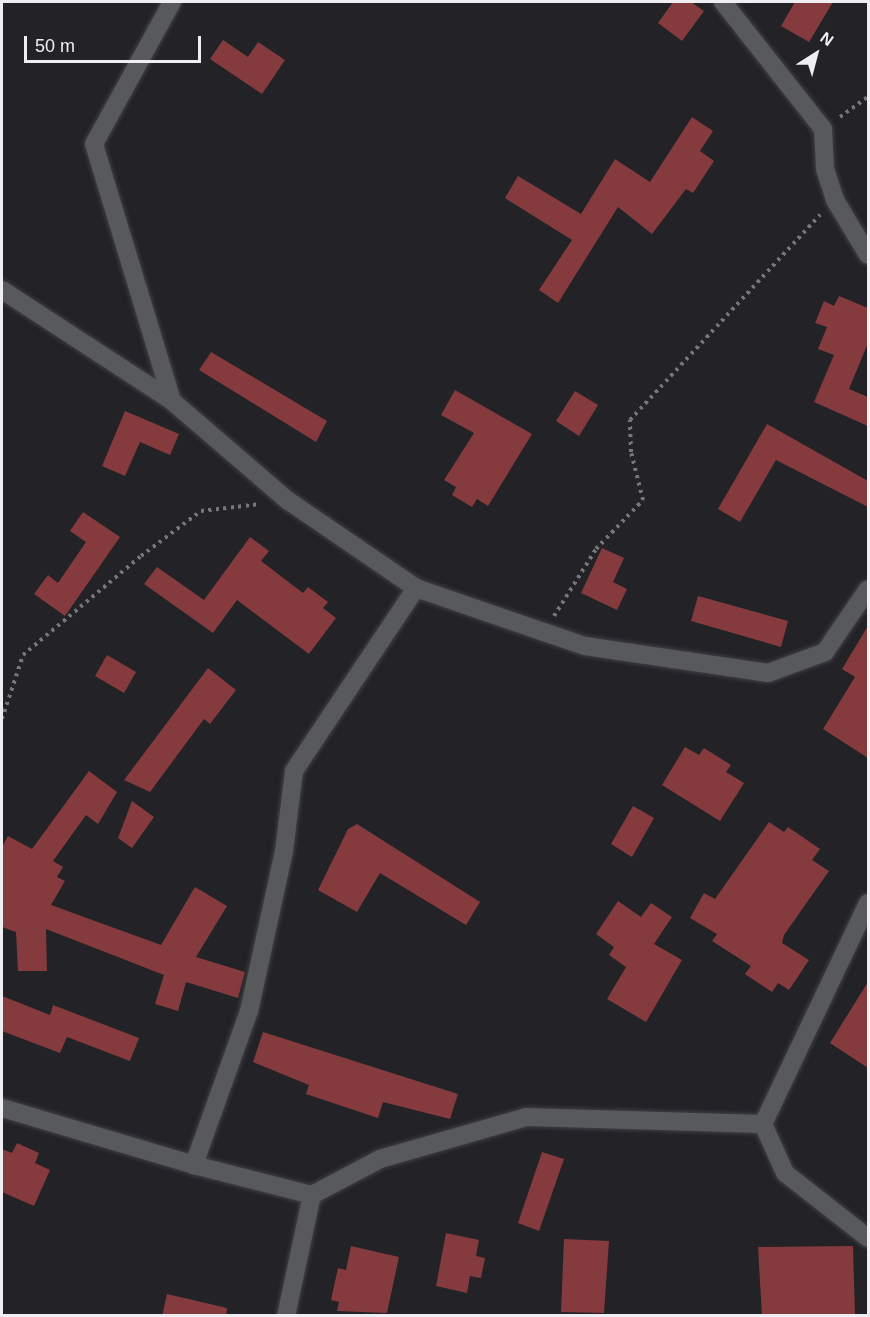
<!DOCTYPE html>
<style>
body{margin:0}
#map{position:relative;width:870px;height:1317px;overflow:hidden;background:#222227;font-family:Arial,sans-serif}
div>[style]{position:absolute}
.building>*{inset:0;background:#853b3d}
.path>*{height:4px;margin-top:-2px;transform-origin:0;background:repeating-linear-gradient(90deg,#77777b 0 3px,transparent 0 7.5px)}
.roads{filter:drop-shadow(0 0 2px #3f3f44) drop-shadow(0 0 2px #3f3f44)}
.street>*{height:18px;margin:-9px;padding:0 9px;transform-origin:9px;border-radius:9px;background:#57595b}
span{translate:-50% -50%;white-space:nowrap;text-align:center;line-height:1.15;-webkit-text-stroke:6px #222227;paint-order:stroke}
.frame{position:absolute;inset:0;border:3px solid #efeff3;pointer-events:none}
.north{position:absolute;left:786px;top:24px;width:60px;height:60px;-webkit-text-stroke:4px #222227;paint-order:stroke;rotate:36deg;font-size:16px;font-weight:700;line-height:24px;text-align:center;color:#efeff3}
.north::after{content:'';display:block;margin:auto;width:21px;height:27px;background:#efeff3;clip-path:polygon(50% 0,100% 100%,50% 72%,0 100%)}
.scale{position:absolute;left:24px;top:36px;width:177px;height:27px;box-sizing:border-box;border:3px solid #efeff3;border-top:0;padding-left:8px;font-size:18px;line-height:21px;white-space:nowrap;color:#efeff3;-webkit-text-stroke:4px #222227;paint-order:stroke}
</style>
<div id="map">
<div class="building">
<div style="clip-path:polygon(673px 2px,691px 2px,704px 11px,682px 41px,658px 23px)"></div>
<div style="clip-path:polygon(795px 2px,833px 2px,809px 42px,781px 26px)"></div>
<div style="clip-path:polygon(223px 40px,248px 57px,258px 42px,285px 60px,262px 94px,210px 59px)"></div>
<div style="clip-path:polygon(692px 117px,713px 131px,700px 151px,714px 161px,693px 193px,686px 189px,652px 234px,618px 207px,558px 303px,539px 290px,572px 240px,505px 198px,518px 176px,581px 214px,615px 159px,650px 182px)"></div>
<div style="clip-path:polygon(839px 296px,868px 308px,868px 343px,849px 389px,868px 397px,868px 426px,814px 402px,834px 355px,818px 349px,827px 327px,815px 323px,824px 301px,834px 306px)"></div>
<div style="clip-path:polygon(211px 352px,327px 421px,316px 442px,199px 370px)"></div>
<div style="clip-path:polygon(455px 390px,532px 434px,488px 506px,477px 499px,472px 507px,452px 495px,456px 487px,444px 480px,474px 433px,441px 415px)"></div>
<div style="clip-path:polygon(575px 391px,598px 405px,579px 436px,556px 421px)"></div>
<div style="clip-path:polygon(125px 411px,179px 434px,170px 455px,140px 442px,125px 476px,102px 466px)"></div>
<div style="clip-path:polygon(767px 424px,868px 481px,868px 507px,776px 460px,740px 522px,718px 509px)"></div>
<div style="clip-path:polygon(83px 512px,120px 537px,65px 616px,34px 594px,48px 575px,58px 583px,86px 542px,70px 531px)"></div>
<div style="clip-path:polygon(250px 537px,269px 551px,261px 561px,303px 593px,308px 587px,328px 602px,323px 608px,336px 618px,309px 654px,237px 600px,213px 633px,144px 584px,157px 567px,204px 600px)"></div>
<div style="clip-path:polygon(602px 548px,624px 558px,613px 582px,627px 589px,617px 610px,581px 593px)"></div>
<div style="clip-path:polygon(698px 596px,788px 621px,781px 647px,691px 621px)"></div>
<div style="clip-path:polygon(868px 626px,868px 758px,823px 729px,855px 677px,842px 669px)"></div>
<div style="clip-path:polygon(107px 655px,136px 672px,124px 693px,95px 676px)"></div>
<div style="clip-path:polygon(208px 668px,236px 690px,210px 724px,204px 719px,150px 792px,124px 780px)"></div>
<div style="clip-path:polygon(685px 747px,699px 755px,704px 748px,731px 765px,726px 772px,744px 783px,720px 821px,662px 785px)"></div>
<div style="clip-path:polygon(89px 771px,117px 792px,98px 824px,86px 815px,53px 861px,63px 867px,57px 877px,65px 881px,51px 905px,161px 945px,195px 887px,227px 906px,196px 957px,245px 972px,238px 998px,186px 982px,178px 1011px,155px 1004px,164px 975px,46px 929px,47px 971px,18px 971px,16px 932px,2px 927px,2px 847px,8px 836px,32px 849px)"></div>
<div style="clip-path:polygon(132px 801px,154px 817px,132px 848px,118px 838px)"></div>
<div style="clip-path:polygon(633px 806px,654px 818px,632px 857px,611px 844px)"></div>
<div style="clip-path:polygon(769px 822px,784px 832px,788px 827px,820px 849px,812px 860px,829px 871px,784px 935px,782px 943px,809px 960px,789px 990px,778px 983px,772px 992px,745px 974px,751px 966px,712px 941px,717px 934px,690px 918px,704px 893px,715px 899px)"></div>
<div style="clip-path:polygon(357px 824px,480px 902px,466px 925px,380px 873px,357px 912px,318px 890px,348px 829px)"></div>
<div style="clip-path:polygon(618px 901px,641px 917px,651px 903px,672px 917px,654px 944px,682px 960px,646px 1022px,607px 999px,626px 967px,609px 955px,614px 947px,596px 934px)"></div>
<div style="clip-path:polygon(868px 982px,868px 1068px,830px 1043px)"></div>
<div style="clip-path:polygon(2px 996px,50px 1015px,53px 1005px,139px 1038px,130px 1061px,67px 1037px,60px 1053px,2px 1031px)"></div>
<div style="clip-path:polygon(263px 1032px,458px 1094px,450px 1119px,383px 1102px,378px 1118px,306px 1094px,309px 1085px,253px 1062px)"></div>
<div style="clip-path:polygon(17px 1143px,39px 1153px,35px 1163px,50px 1170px,34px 1206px,2px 1192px,2px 1149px,12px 1153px)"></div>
<div style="clip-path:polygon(542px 1152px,564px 1159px,539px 1231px,518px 1223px)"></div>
<div style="clip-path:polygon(446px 1233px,479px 1240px,476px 1256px,485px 1258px,481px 1278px,470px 1276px,467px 1293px,436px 1286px)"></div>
<div style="clip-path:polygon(564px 1239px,609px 1241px,604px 1313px,561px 1312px)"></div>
<div style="clip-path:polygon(351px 1246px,399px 1257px,387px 1313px,337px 1311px,339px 1302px,331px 1300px,338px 1268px,346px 1270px)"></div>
<div style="clip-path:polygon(853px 1246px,855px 1316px,762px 1316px,758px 1247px)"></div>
<div style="clip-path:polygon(167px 1294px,227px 1308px,226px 1316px,162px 1316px)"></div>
</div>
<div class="path">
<div style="left:840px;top:117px;width:34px;rotate:-36deg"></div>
<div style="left:554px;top:616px;width:79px;rotate:-57.9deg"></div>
<div style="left:596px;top:549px;width:68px;rotate:-46.2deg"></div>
<div style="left:643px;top:500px;width:49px;rotate:-104deg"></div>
<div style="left:631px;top:452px;width:32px;rotate:-92deg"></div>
<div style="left:630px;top:420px;width:280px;rotate:-47.2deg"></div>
<div style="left:2px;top:719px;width:67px;rotate:-71.8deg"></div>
<div style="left:23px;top:655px;width:154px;rotate:-40deg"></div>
<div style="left:141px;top:556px;width:75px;rotate:-36.9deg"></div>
<div style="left:201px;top:511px;width:59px;rotate:-6.8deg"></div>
</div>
<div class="roads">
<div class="street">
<div style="left:172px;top:2px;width:162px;rotate:118.8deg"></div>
<div style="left:94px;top:144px;width:269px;rotate:73.1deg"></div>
<div style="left:723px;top:2px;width:162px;rotate:51.8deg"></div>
<div style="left:823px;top:129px;width:40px;rotate:87.1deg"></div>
<div style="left:825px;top:169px;width:33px;rotate:72deg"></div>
<div style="left:835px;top:200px;width:64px;rotate:59deg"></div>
<div style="left:2px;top:290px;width:203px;rotate:33.1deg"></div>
<div style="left:172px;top:401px;width:152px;rotate:40.7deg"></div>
<div style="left:287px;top:500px;width:156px;rotate:34.3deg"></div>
<div style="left:416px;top:588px;width:135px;rotate:19deg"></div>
<div style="left:544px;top:632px;width:43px;rotate:18.9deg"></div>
<div style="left:585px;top:646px;width:185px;rotate:8.4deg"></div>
<div style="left:768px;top:673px;width:61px;rotate:-20.2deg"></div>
<div style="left:825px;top:652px;width:76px;rotate:-55.7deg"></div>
<div style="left:416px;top:588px;width:220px;rotate:123.7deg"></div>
<div style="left:294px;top:771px;width:81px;rotate:97.1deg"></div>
<div style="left:284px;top:851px;width:164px;rotate:102.3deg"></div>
<div style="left:249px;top:1011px;width:164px;rotate:109.7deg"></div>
<div style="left:194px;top:1165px;width:122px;rotate:14.3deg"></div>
<div style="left:312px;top:1195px;width:77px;rotate:-27.9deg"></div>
<div style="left:380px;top:1159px;width:152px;rotate:-16deg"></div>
<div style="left:526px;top:1117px;width:237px;rotate:1.7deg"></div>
<div style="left:868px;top:903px;width:245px;rotate:115.4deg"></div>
<div style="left:763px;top:1124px;width:54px;rotate:65.8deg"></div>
<div style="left:785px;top:1173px;width:105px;rotate:38.1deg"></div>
<div style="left:2px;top:1108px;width:200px;rotate:16.5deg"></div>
<div style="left:286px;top:1316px;width:124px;rotate:-77.9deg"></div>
</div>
</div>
<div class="frame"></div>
<div class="north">N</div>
<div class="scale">50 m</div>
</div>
